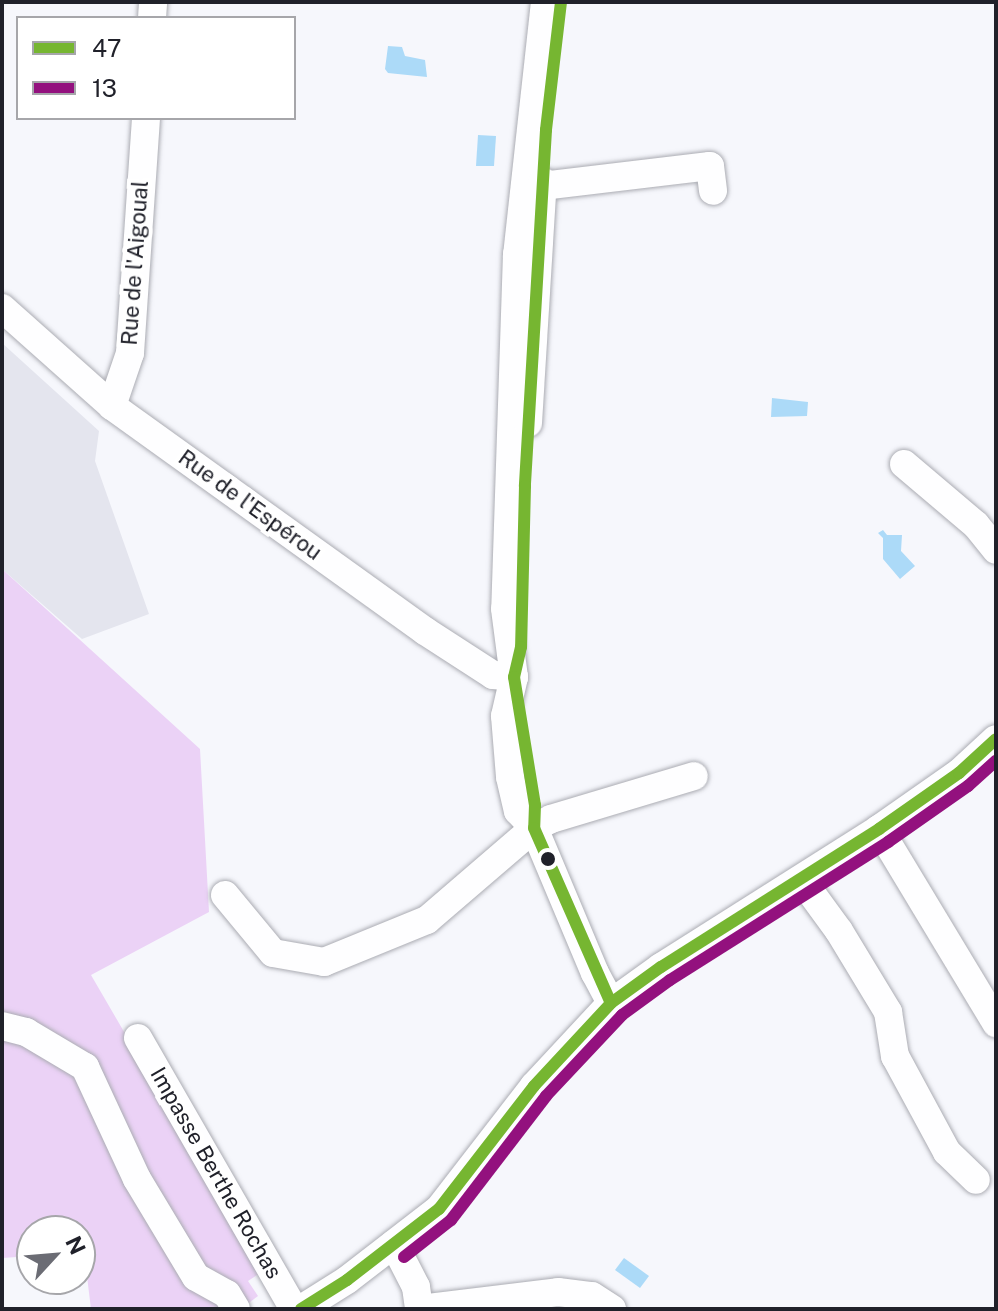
<!DOCTYPE html>
<meta charset="utf-8">
<style>
body{margin:0}
#map{position:relative;width:998px;height:1311px;overflow:hidden;background:#f6f7fc;font-family:"Public Sans",sans-serif}
div>[style]{position:absolute}
.built>*{inset:0;background:#e4e5ee}
.green>*{inset:0;background:#ebd2f6}
.water>*{inset:0;background:#acdaf8}
.roads{filter:drop-shadow(0 0 2px #abacb3) drop-shadow(0 0 2px #abacb3)}
.minor>*{height:28px;margin:-14px;padding:0 14px;transform-origin:14px;border-radius:14px;background:#fefeff}
.bus-1>*{height:12px;margin:-6px;padding:0 6px;transform-origin:6px;border-radius:6px;background:#76b631}
.bus-2>*{height:12px;margin:-6px;padding:0 6px;transform-origin:6px;border-radius:6px;background:#93117e}
.dots>*{width:22px;height:22px;translate:-50% -50%;box-sizing:border-box;border:4px solid #fff;border-radius:50%}
span{translate:-50% -50%;white-space:nowrap;text-align:center;line-height:1.15;-webkit-text-stroke:8px #fff;paint-order:stroke}
.street-label{font-size:22px;color:#20212a}
.frame{position:absolute;inset:0;border:4px solid #20212a;pointer-events:none}
.legend{position:absolute;left:16px;top:16px;width:280px;height:104px;box-sizing:border-box;background:#fff;border:2px solid #a6a6aa;margin:0;padding:10px 14px;list-style:none;font-size:24px;color:#20212a}
.legend li{display:flex;align-items:center;gap:16px;height:40px}
.legend b{width:40px;border:2px solid #a6a6aa}
.north{position:absolute;left:16px;top:1215px;width:80px;height:80px;box-sizing:border-box;background:#fff;border:2px solid #a6a6aa;border-radius:50%;rotate:64deg;font-size:22px;font-weight:700;line-height:32px;text-align:center;color:#20212a}
.north::after{content:'';display:block;margin:auto;width:28px;height:36px;background:#6b6c74;clip-path:polygon(50% 0,100% 100%,50% 72%,0 100%)}
</style>
<div id="map">
<div class="built">
<div style="clip-path:polygon(2px 343px,99px 431px,95px 461px,149px 614px,82px 639px,2px 569px)"></div>
</div>
<div class="green">
<div style="clip-path:polygon(2px 569px,200px 749px,209px 912px,91px 975px,263px 1271px,248px 1281px,258px 1296px,241px 1309px,91px 1309px,84px 1252px,80px 1252px,80px 1231px,32px 1231px,32px 1256px,2px 1258px)"></div>
</div>
<div class="water">
<div style="clip-path:polygon(388px 46px,402px 47px,405px 56px,425px 60px,427px 77px,388px 73px,385px 69px)"></div>
<div style="clip-path:polygon(478px 135px,496px 136px,494px 166px,476px 166px)"></div>
<div style="clip-path:polygon(772px 398px,808px 402px,807px 416px,771px 417px)"></div>
<div style="clip-path:polygon(883px 530px,887px 535px,902px 535px,901px 551px,915px 566px,900px 579px,883px 559px,883px 538px,878px 533px)"></div>
<div style="clip-path:polygon(624px 1258px,649px 1276px,640px 1288px,615px 1270px)"></div>
</div>
<div class="roads">
<div class="minor">
<div style="left:545px;top:2px;width:254px;rotate:96.3deg"></div>
<div style="left:517px;top:254px;width:355px;rotate:91.9deg"></div>
<div style="left:505px;top:609px;width:69px;rotate:82.5deg"></div>
<div style="left:514px;top:677px;width:40px;rotate:103deg"></div>
<div style="left:505px;top:716px;width:61px;rotate:85.3deg"></div>
<div style="left:510px;top:777px;width:35px;rotate:77deg"></div>
<div style="left:518px;top:811px;width:23px;rotate:47deg"></div>
<div style="left:534px;top:828px;width:157px;rotate:67.2deg"></div>
<div style="left:595px;top:973px;width:34px;rotate:62deg"></div>
<div style="left:152px;top:18px;width:16px;rotate:-86deg"></div>
<div style="left:542px;top:186px;width:169px;rotate:-6.8deg"></div>
<div style="left:710px;top:166px;width:25px;rotate:83deg"></div>
<div style="left:2px;top:308px;width:147px;rotate:41.7deg"></div>
<div style="left:112px;top:406px;width:385px;rotate:35.7deg"></div>
<div style="left:425px;top:631px;width:81px;rotate:32.9deg"></div>
<div style="left:493px;top:675px;width:21px;rotate:5deg"></div>
<div style="left:112px;top:406px;width:56px;rotate:-71.2deg"></div>
<div style="left:130px;top:353px;width:236px;rotate:-86.1deg"></div>
<div style="left:528px;top:423px;width:242px;rotate:-86.5deg"></div>
<div style="left:904px;top:464px;width:94px;rotate:40.3deg"></div>
<div style="left:976px;top:525px;width:32px;rotate:51deg"></div>
<div style="left:879px;top:829px;width:227px;rotate:58.9deg"></div>
<div style="left:801px;top:879px;width:64px;rotate:53.8deg"></div>
<div style="left:839px;top:931px;width:95px;rotate:58.8deg"></div>
<div style="left:888px;top:1012px;width:45px;rotate:81deg"></div>
<div style="left:895px;top:1056px;width:109px;rotate:61.6deg"></div>
<div style="left:947px;top:1152px;width:40px;rotate:44deg"></div>
<div style="left:225px;top:895px;width:75px;rotate:50.4deg"></div>
<div style="left:273px;top:953px;width:52px;rotate:10deg"></div>
<div style="left:324px;top:962px;width:111px;rotate:-22.2deg"></div>
<div style="left:427px;top:920px;width:141px;rotate:-40.7deg"></div>
<div style="left:534px;top:828px;width:19px;rotate:-28deg"></div>
<div style="left:551px;top:819px;width:149px;rotate:-16.7deg"></div>
<div style="left:2px;top:1026px;width:25px;rotate:14deg"></div>
<div style="left:26px;top:1032px;width:69px;rotate:30.7deg"></div>
<div style="left:85px;top:1067px;width:123px;rotate:65.1deg"></div>
<div style="left:137px;top:1179px;width:114px;rotate:59deg"></div>
<div style="left:196px;top:1277px;width:35px;rotate:29deg"></div>
<div style="left:227px;top:1294px;width:17px;rotate:59deg"></div>
<div style="left:138px;top:1038px;width:313px;rotate:60.1deg"></div>
<div style="left:394px;top:1244px;width:48px;rotate:62.9deg"></div>
<div style="left:416px;top:1287px;width:22px;rotate:82deg"></div>
<div style="left:301px;top:1309px;width:54px;rotate:-32.2deg"></div>
<div style="left:347px;top:1280px;width:116px;rotate:-37.7deg"></div>
<div style="left:439px;top:1209px;width:155px;rotate:-52.3deg"></div>
<div style="left:534px;top:1086px;width:113px;rotate:-47.1deg"></div>
<div style="left:611px;top:1003px;width:62px;rotate:-35.8deg"></div>
<div style="left:661px;top:967px;width:258px;rotate:-32.3deg"></div>
<div style="left:879px;top:829px;width:98px;rotate:-35deg"></div>
<div style="left:959px;top:773px;width:50px;rotate:-42.6deg"></div>
<div style="left:420px;top:1309px;width:139px;rotate:-7deg"></div>
<div style="left:558px;top:1292px;width:34px;rotate:7deg"></div>
<div style="left:592px;top:1296px;width:24px;rotate:33deg"></div>
</div>
</div>
<div class="bus-1">
<div style="left:561px;top:2px;width:129px;rotate:96.7deg"></div>
<div style="left:546px;top:130px;width:357px;rotate:93.4deg"></div>
<div style="left:525px;top:486px;width:161px;rotate:91.4deg"></div>
<div style="left:521px;top:647px;width:31px;rotate:103deg"></div>
<div style="left:514px;top:677px;width:130px;rotate:80.7deg"></div>
<div style="left:535px;top:805px;width:23px;rotate:92deg"></div>
<div style="left:534px;top:828px;width:191px;rotate:66.3deg"></div>
<div style="left:301px;top:1309px;width:54px;rotate:-32.2deg"></div>
<div style="left:347px;top:1280px;width:116px;rotate:-37.7deg"></div>
<div style="left:439px;top:1209px;width:155px;rotate:-52.3deg"></div>
<div style="left:534px;top:1086px;width:113px;rotate:-47.1deg"></div>
<div style="left:611px;top:1003px;width:62px;rotate:-35.8deg"></div>
<div style="left:661px;top:967px;width:258px;rotate:-32.3deg"></div>
<div style="left:879px;top:829px;width:98px;rotate:-35deg"></div>
<div style="left:959px;top:773px;width:50px;rotate:-42.6deg"></div>
</div>
<div class="bus-2">
<div style="left:404px;top:1257px;width:60px;rotate:-38.2deg"></div>
<div style="left:451px;top:1220px;width:156px;rotate:-52.5deg"></div>
<div style="left:546px;top:1096px;width:111px;rotate:-46.8deg"></div>
<div style="left:622px;top:1015px;width:59px;rotate:-36.1deg"></div>
<div style="left:670px;top:980px;width:258px;rotate:-32.3deg"></div>
<div style="left:888px;top:842px;width:98px;rotate:-35deg"></div>
<div style="left:968px;top:786px;width:38px;rotate:-42deg"></div>
</div>
<div class="dots">
<div style="left:548px;top:859px;background:#20212a"></div>
</div>
<div class="street-label">
<span style="left:135px;top:263px;rotate:-86deg">Rue de l'Aigoual</span>
<span style="left:250px;top:505px;rotate:36deg">Rue de l'Espérou</span>
<span style="left:216px;top:1173px;rotate:60deg">Impasse Berthe Rochas</span>
</div>
<div class="frame"></div>
<ul class="legend">
<li><b style="height:10px;background:#76b631"></b>47</li>
<li><b style="height:10px;background:#93117e"></b>13</li>
</ul>
<div class="north">N</div>
</div>
